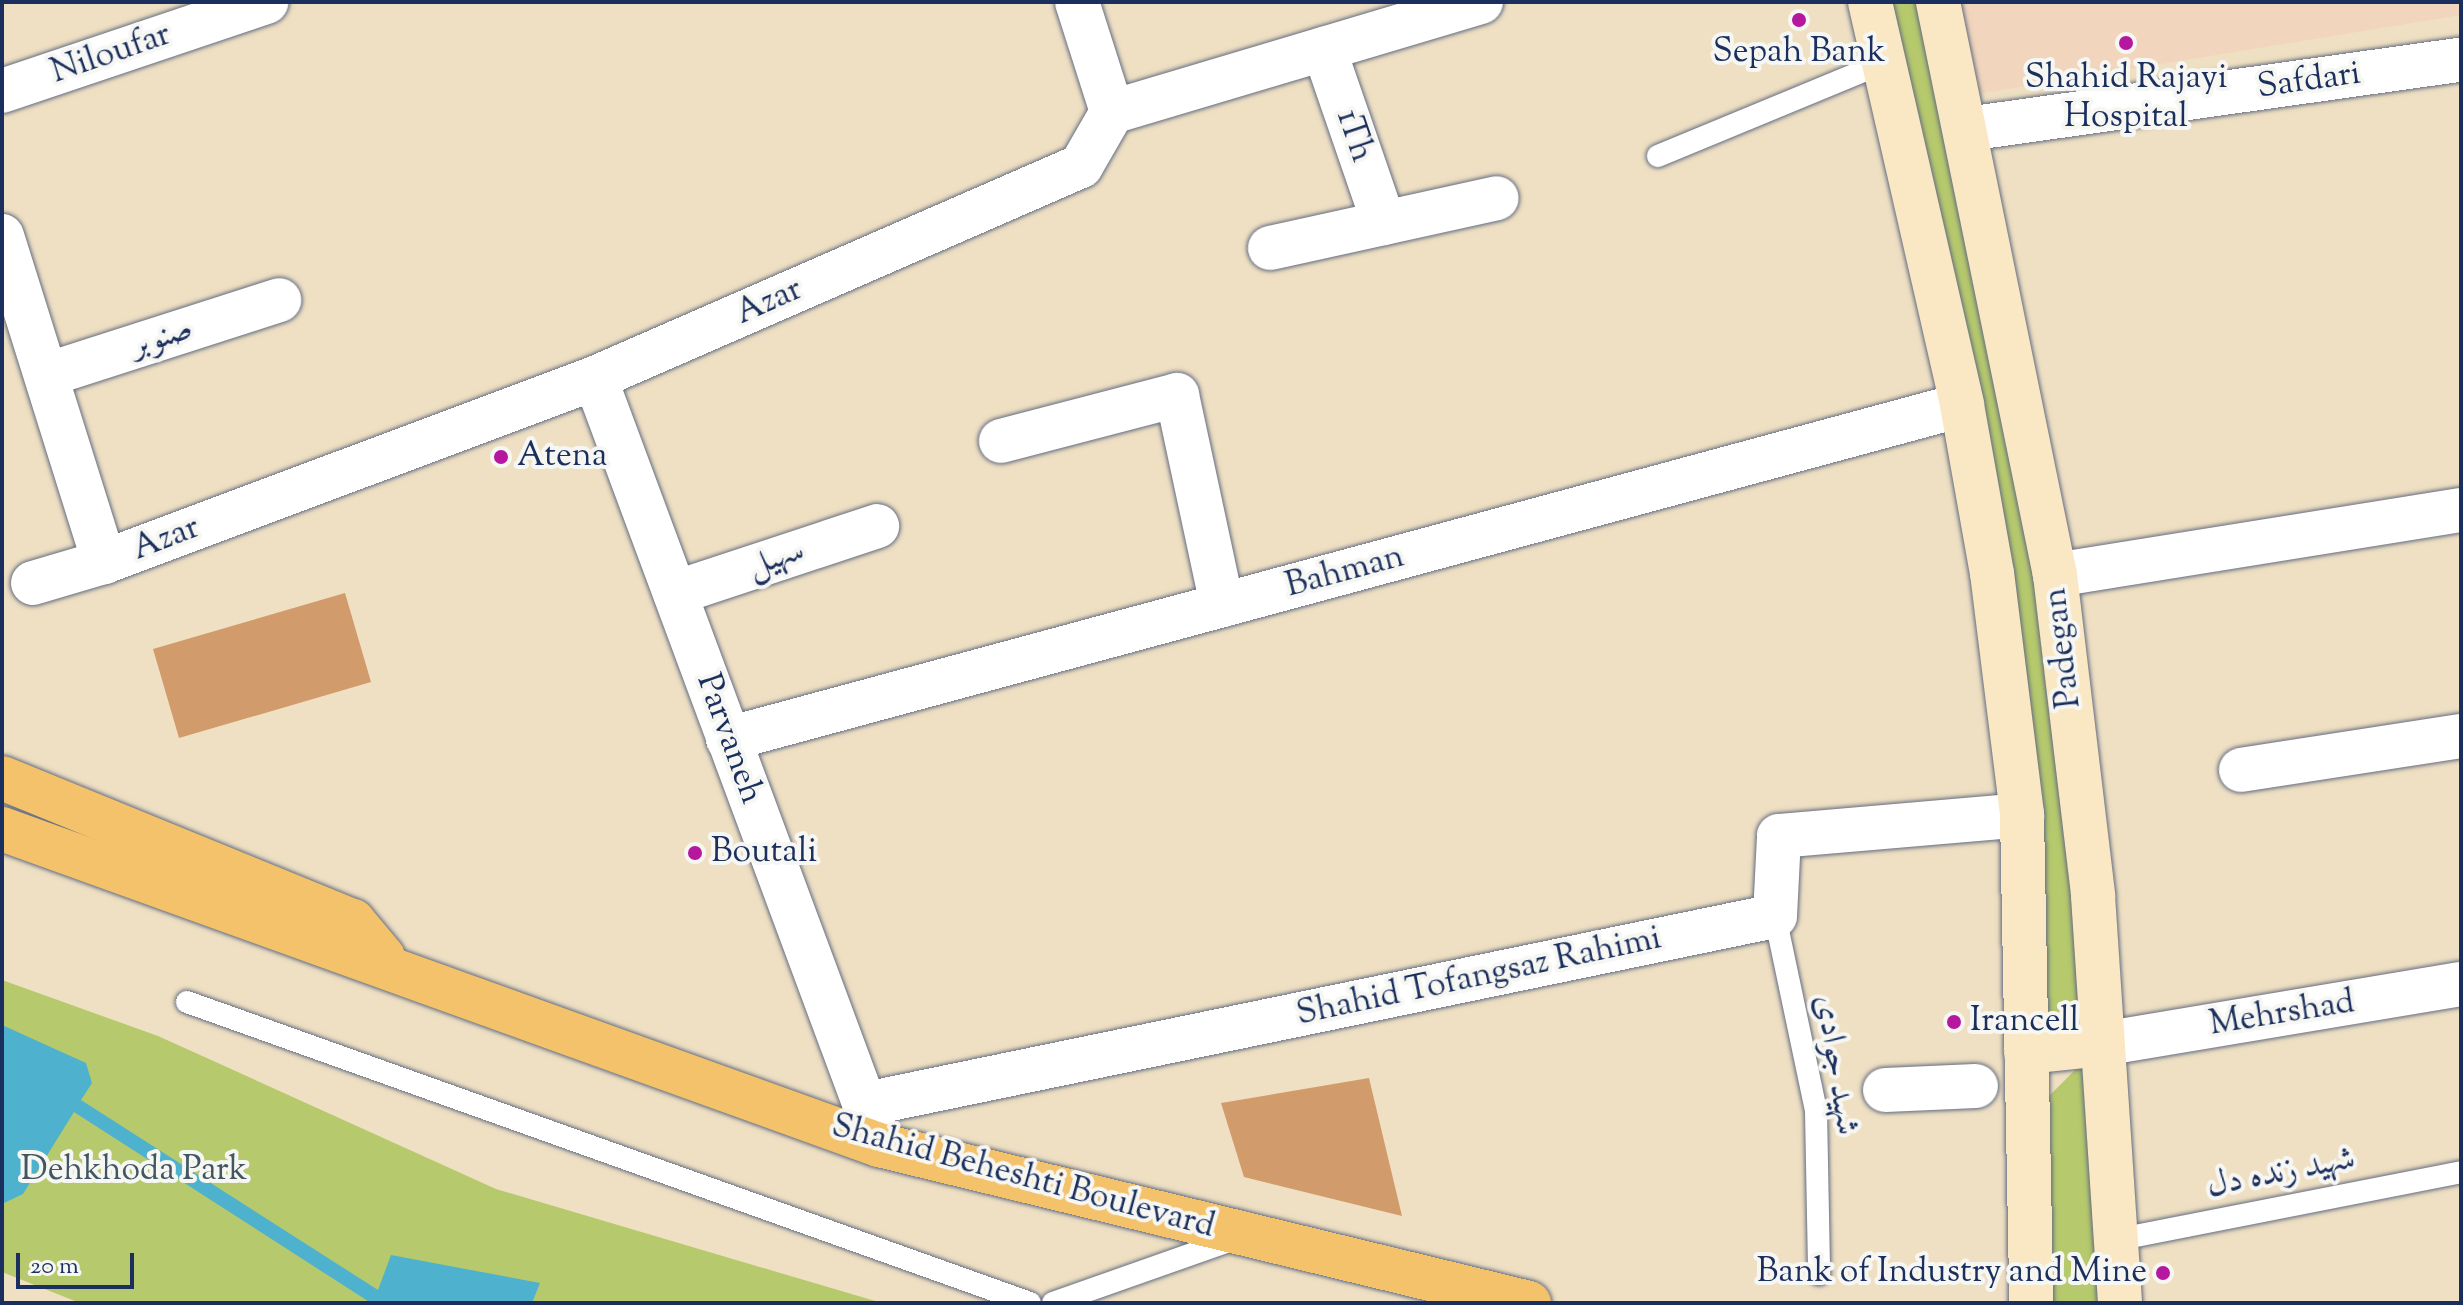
<!DOCTYPE html>
<meta charset="utf-8">
<style>
body{margin:0}
#map{position:relative;width:2463px;height:1305px;overflow:hidden;background:#efe0c3;font-family:"Sorts Mill Goudy",Amiri,serif}
div>[style]{position:absolute}
.built>*{inset:0;background:#f1d5bc}
.green>*{inset:0;background:#b6c96c}
.water>*{inset:0;background:#4eb1cd}
.building>*{inset:0;background:#d29b6c}
.roads{filter:drop-shadow(0 0 2px #656d81) drop-shadow(0 0 2px #656d81)}
.service>*{height:22px;margin:-11px;padding:0 11px;transform-origin:11px;border-radius:11px;background:#fff}
.minor>*{height:44px;margin:-22px;padding:0 22px;transform-origin:22px;border-radius:22px;background:#fff}
.tertiary>*{height:44px;margin:-22px;padding:0 22px;transform-origin:22px;border-radius:22px;background:#fff}
.secondary>*{height:44px;margin:-22px;padding:0 22px;transform-origin:22px;border-radius:22px;background:#fae7c3}
.primary>*{height:44px;margin:-22px;padding:0 22px;transform-origin:22px;border-radius:22px;background:#f3c26a}
.dots>*{width:22px;height:22px;translate:-50% -50%;box-sizing:border-box;border:4px solid #f6f6f2;border-radius:50%}
span{translate:-50% -50%;white-space:nowrap;text-align:center;line-height:1.15;-webkit-text-stroke:8px #f6f6f2;paint-order:stroke}
.poi-label{font-size:34px;color:#1b2f5e}
.left{translate:0 -50%;text-align:left}
.right{translate:-100% -50%;text-align:right}
.street-label{font-size:34px;color:#1b2f5e}
.park-label{font-size:34px;color:#425662}
.frame{position:absolute;inset:0;border:4px solid #1b2f5e;pointer-events:none}
.scale{position:absolute;left:16px;top:1253px;width:118px;height:36px;box-sizing:border-box;border:4px solid #1b2f5e;border-top:0;padding-left:10px;font-size:24px;line-height:28px;white-space:nowrap;color:#1b2f5e;-webkit-text-stroke:6px #f6f6f2;paint-order:stroke}
</style>
<div id="map">
<div class="built">
<div style="clip-path:polygon(1951px 2px,2461px 2px,2461px 15px,1972px 95px)"></div>
</div>
<div class="green">
<div style="clip-path:polygon(1870px 2px,1938px 2px,2055px 575px,2093px 896px,2120px 1303px,2033px 1303px,2035px 1110px,2099px 1046px,2027px 1084px,2022px 815px,1992px 573px)"></div>
<div style="clip-path:polygon(2px 980px,158px 1036px,496px 1189px,882px 1303px,80px 1303px,2px 1272px)"></div>
</div>
<div class="water">
<div style="clip-path:polygon(2px 1025px,86px 1063px,92px 1083px,81px 1100px,378px 1290px,391px 1255px,540px 1283px,532px 1303px,371px 1303px,74px 1112px,23px 1194px,2px 1204px)"></div>
</div>
<div class="building">
<div style="clip-path:polygon(345px 593px,371px 682px,179px 738px,153px 649px)"></div>
<div style="clip-path:polygon(1369px 1078px,1402px 1216px,1244px 1177px,1221px 1103px)"></div>
</div>
<div class="roads">
<div class="service">
<div style="left:1658px;top:156px;width:243px;rotate:-22.5deg"></div>
<div style="left:1775px;top:916px;width:199px;rotate:78.1deg"></div>
<div style="left:1816px;top:1111px;width:163px;rotate:88.9deg"></div>
<div style="left:187px;top:1002px;width:895px;rotate:19.65deg"></div>
<div style="left:2115px;top:1240px;width:353px;rotate:-11.1deg"></div>
<div style="left:1053px;top:1303px;width:196px;rotate:-19.4deg"></div>
</div>
<div class="minor">
<div style="left:1077px;top:2px;width:115px;rotate:72.3deg"></div>
<div style="left:1324px;top:49px;width:184px;rotate:71deg"></div>
<div style="left:2px;top:91px;width:279px;rotate:-18.6deg"></div>
<div style="left:1967px;top:129px;width:499px;rotate:-8deg"></div>
<div style="left:2px;top:236px;width:342px;rotate:72.6deg"></div>
<div style="left:1270px;top:248px;width:232px;rotate:-12.4deg"></div>
<div style="left:46px;top:375px;width:245px;rotate:-17.8deg"></div>
<div style="left:595px;top:378px;width:802px;rotate:69.64deg"></div>
<div style="left:1001px;top:441px;width:182px;rotate:-14.6deg"></div>
<div style="left:1177px;top:395px;width:215px;rotate:77.9deg"></div>
<div style="left:2055px;top:575px;width:411px;rotate:-9.1deg"></div>
<div style="left:33px;top:583px;width:74px;rotate:-16.5deg"></div>
<div style="left:104px;top:562px;width:524px;rotate:-20.54deg"></div>
<div style="left:595px;top:378px;width:530px;rotate:-23.57deg"></div>
<div style="left:1081px;top:166px;width:62px;rotate:-60.1deg"></div>
<div style="left:1112px;top:112px;width:385px;rotate:-16.6deg"></div>
<div style="left:675px;top:593px;width:213px;rotate:-18.3deg"></div>
<div style="left:728px;top:739px;width:1278px;rotate:-15.15deg"></div>
<div style="left:2241px;top:770px;width:223px;rotate:-8.8deg"></div>
<div style="left:1885px;top:1090px;width:91px;rotate:-2.5deg"></div>
<div style="left:866px;top:1104px;width:928px;rotate:-11.69deg"></div>
<div style="left:1775px;top:916px;width:80px;rotate:-87.1deg"></div>
<div style="left:1779px;top:836px;width:244px;rotate:-4.9deg"></div>
</div>
<div class="tertiary">
<div style="left:2102px;top:1044px;width:364px;rotate:-9.5deg"></div>
</div>
<div class="secondary">
<div style="left:1870px;top:2px;width:413px;rotate:77.1deg"></div>
<div style="left:1962px;top:405px;width:171px;rotate:79.9deg"></div>
<div style="left:1992px;top:573px;width:244px;rotate:82.9deg"></div>
<div style="left:2022px;top:815px;width:488px;rotate:88.9deg"></div>
<div style="left:1938px;top:2px;width:585px;rotate:78.46deg"></div>
<div style="left:2055px;top:575px;width:323px;rotate:83.2deg"></div>
<div style="left:2093px;top:896px;width:408px;rotate:86.2deg"></div>
<div style="left:2026px;top:1052px;width:76px;rotate:-6deg"></div>
</div>
<div class="primary">
<div style="left:2px;top:778px;width:379px;rotate:22.2deg"></div>
<div style="left:353px;top:921px;width:47px;rotate:50.2deg"></div>
<div style="left:2px;top:829px;width:932px;rotate:19.82deg"></div>
<div style="left:879px;top:1145px;width:669px;rotate:13.66deg"></div>
</div>
</div>
<div class="dots">
<div style="left:1799px;top:20px;background:#b5179e"></div>
<div style="left:2126px;top:43px;background:#b5179e"></div>
<div style="left:501px;top:457px;background:#b5179e"></div>
<div style="left:695px;top:853px;background:#b5179e"></div>
<div style="left:1954px;top:1022px;background:#b5179e"></div>
<div style="left:2163px;top:1273px;background:#b5179e"></div>
</div>
<div class="poi-label">
<span style="left:1799px;top:53px">Sepah Bank</span>
<span style="left:2126px;top:98px">Shahid Rajayi<br>Hospital</span>
<span class="left" style="left:517px;top:457px">Atena</span>
<span class="left" style="left:711px;top:853px">Boutali</span>
<span class="left" style="left:1970px;top:1022px">Irancell</span>
<span class="right" style="left:2147px;top:1273px">Bank of Industry and Mine</span>
</div>
<div class="street-label">
<span style="left:111px;top:54px;rotate:-19deg">Niloufar</span>
<span style="left:2309px;top:81px;rotate:-8deg">Safdari</span>
<span style="left:1354px;top:136px;rotate:71deg">1Th</span>
<span style="left:769px;top:302px;rotate:-24deg">Azar</span>
<span style="left:162px;top:338px;rotate:-18deg">صنوبر</span>
<span style="left:166px;top:539px;rotate:-21deg">Azar</span>
<span style="left:776px;top:559px;rotate:-19deg">سهیل</span>
<span style="left:1345px;top:572px;rotate:-15deg">Bahman</span>
<span style="left:2063px;top:648px;rotate:-97deg">Padegan</span>
<span style="left:729px;top:739px;rotate:70deg">Parvaneh</span>
<span style="left:1479px;top:977px;rotate:-12deg">Shahid Tofangsaz Rahimi</span>
<span style="left:2282px;top:1014px;rotate:-9deg">Mehrshad</span>
<span style="left:1836px;top:1065px;rotate:81deg">شهید جوادی</span>
<span style="left:2281px;top:1173px;rotate:-11deg">شهید زنده دل</span>
<span style="left:1023px;top:1177px;rotate:15deg">Shahid Beheshti Boulevard</span>
</div>
<div class="park-label">
<span style="left:134px;top:1171px">Dehkhoda Park</span>
</div>
<div class="frame"></div>
<div class="scale">20 m</div>
</div>
